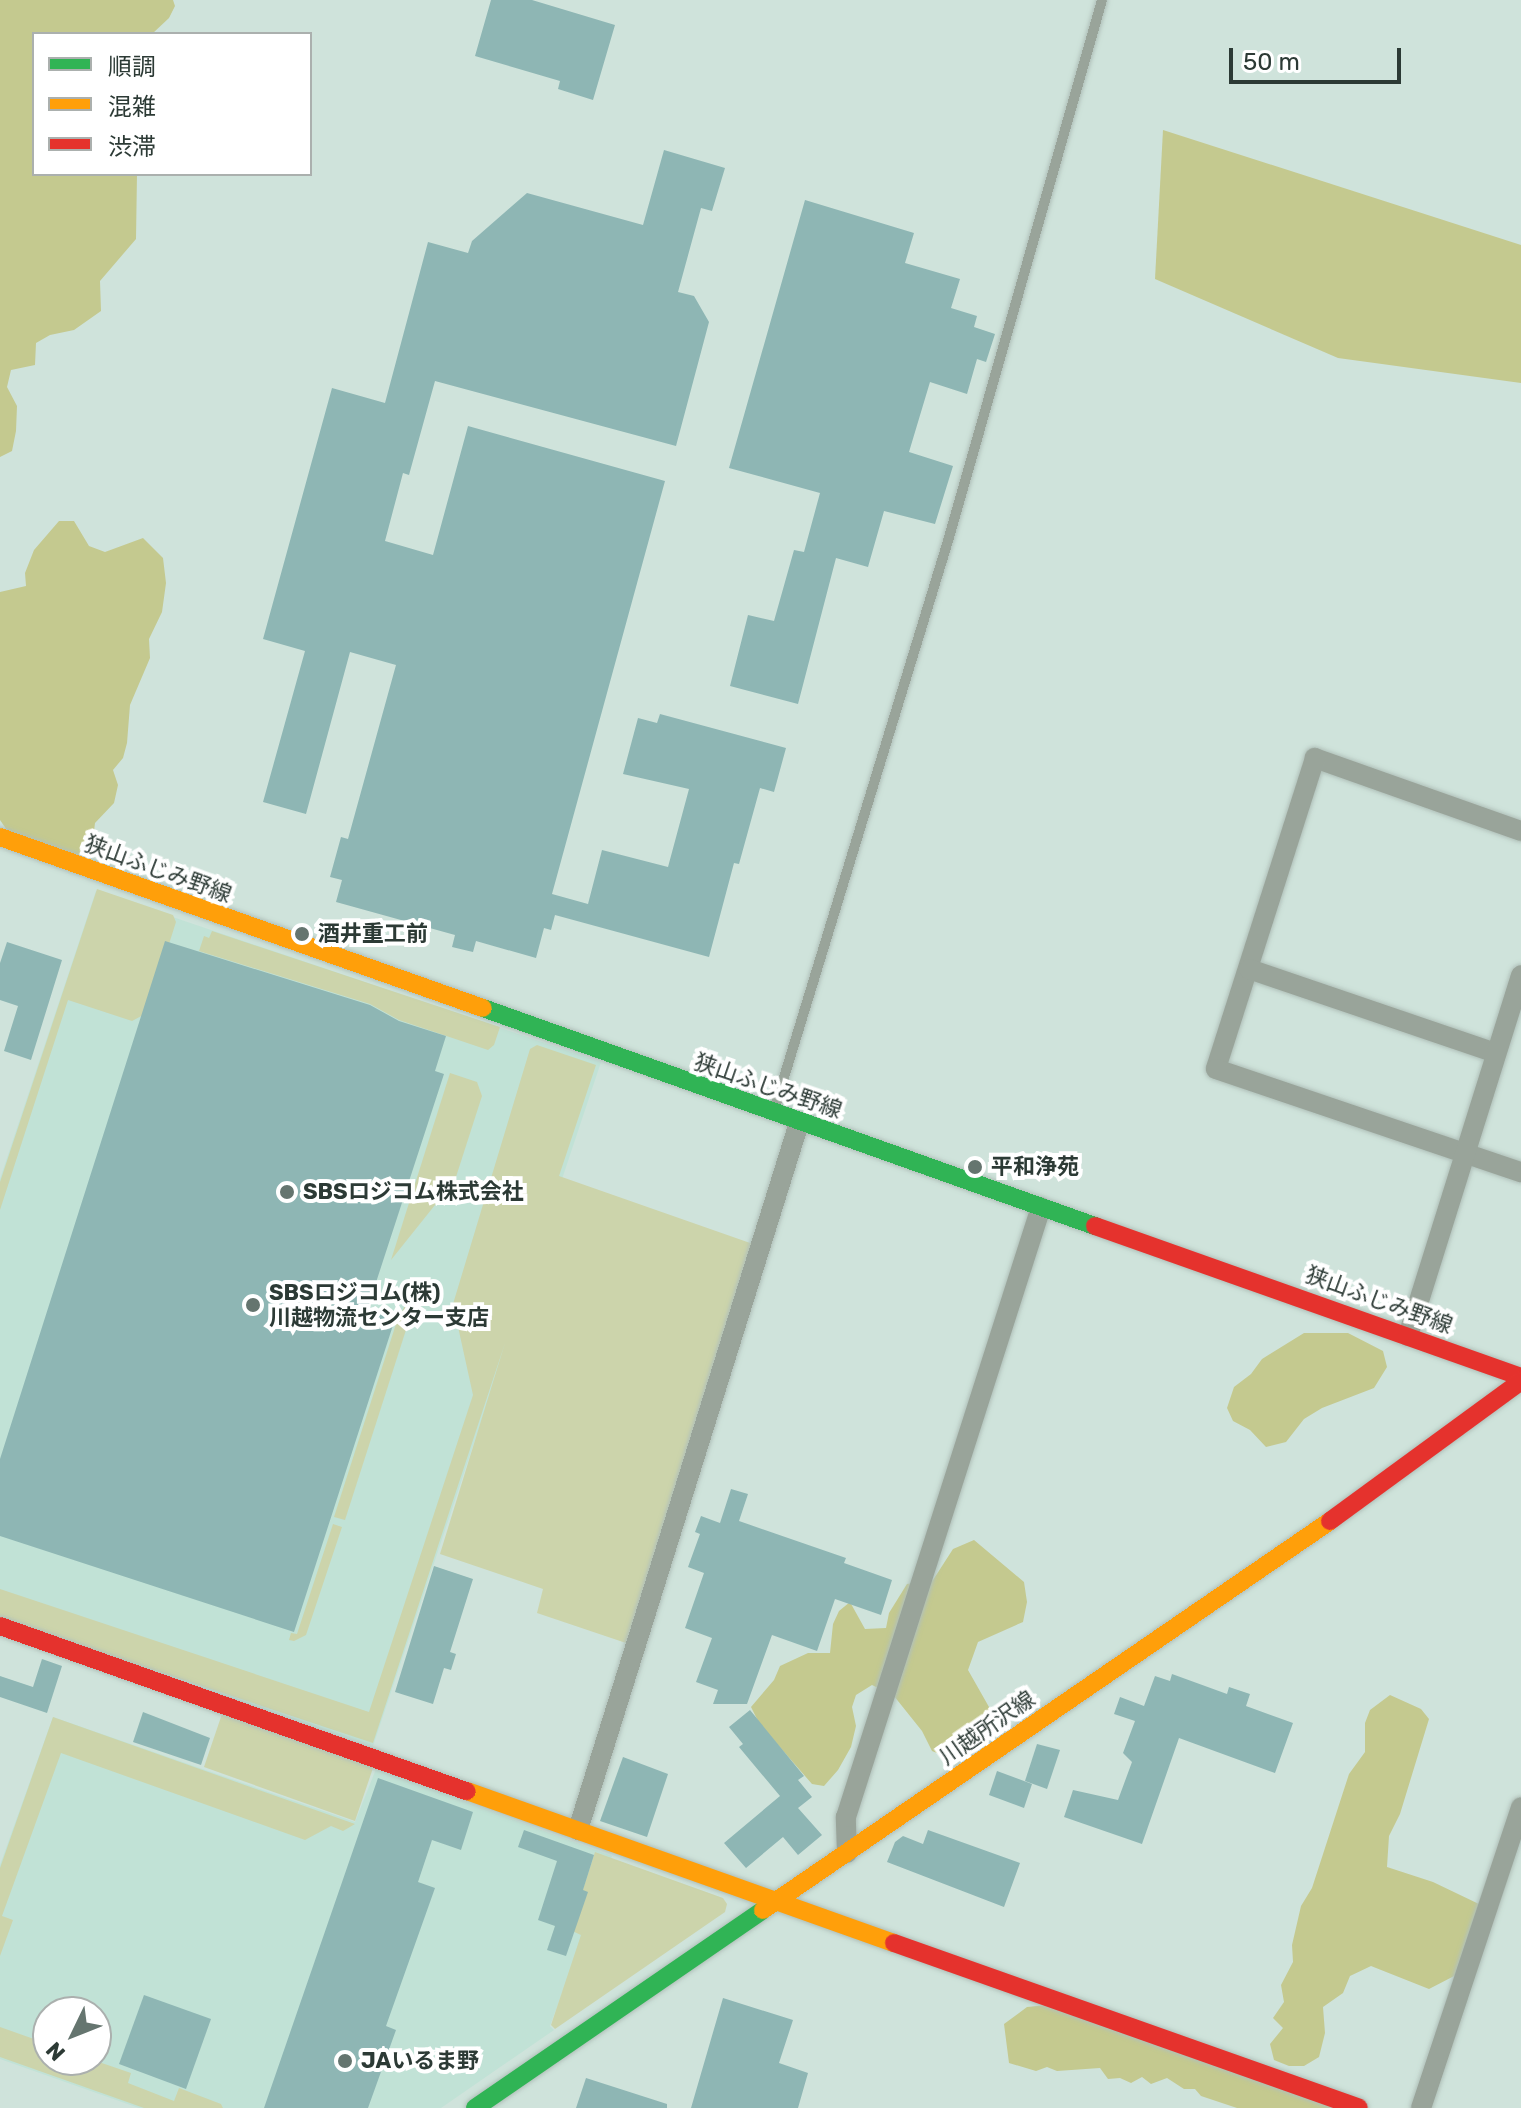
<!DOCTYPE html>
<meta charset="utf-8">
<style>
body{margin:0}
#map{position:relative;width:1521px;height:2108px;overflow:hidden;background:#cfe3db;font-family:Rubik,"Noto Sans JP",sans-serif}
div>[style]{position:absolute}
.built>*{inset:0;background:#c1e2d6}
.green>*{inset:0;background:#ccd4ab}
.forest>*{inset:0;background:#c4c98f}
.building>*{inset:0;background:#8eb6b4}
.roads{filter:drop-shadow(0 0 2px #b0c0b9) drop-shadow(0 0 2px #b0c0b9)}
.lane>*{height:10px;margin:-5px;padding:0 5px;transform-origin:5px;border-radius:5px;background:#99a49a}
.street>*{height:20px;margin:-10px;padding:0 10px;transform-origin:10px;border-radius:10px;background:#99a49a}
.fast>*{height:18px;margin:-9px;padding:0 9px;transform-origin:9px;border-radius:9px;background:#30b455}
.slow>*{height:18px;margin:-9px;padding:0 9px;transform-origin:9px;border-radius:9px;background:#ff9f0a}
.jam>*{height:18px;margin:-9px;padding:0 9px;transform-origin:9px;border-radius:9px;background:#e5322d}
.dots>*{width:22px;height:22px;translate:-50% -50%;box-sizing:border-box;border:4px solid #fff;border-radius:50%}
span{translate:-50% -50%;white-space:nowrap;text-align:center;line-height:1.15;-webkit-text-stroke:8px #fff;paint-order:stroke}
.street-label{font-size:22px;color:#2c3a35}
.poi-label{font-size:22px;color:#2c3a35;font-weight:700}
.left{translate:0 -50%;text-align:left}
.legend{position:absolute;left:32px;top:32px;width:280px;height:144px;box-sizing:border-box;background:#fff;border:2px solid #abb0ae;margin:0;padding:10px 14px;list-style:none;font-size:24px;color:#2c3a35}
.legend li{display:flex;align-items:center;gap:16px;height:40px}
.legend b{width:40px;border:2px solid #abb0ae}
.north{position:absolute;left:32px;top:1996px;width:80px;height:80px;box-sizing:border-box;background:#fff;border:2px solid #abb0ae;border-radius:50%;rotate:227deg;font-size:22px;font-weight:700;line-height:32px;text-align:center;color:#2c3a35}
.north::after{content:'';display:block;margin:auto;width:28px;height:36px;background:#65756f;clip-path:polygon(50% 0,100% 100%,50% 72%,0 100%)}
.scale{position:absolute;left:1229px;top:48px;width:172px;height:36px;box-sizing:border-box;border:4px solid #2c3a35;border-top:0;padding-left:10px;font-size:24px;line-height:28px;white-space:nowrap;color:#2c3a35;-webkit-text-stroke:6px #fff;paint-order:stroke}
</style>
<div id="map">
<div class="built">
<div style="clip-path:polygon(96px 891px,601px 1062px,373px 1746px,0 1620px,0 1179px)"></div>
<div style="clip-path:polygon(evenodd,53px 1717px,355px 1822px,376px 1769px,612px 1856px,550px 2026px,554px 2030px,441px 2108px,139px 2108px,0 2059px,0 1865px,53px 1717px,48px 2012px,96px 2012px,96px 2060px,48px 2060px,48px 2012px)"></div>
</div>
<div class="green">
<div style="clip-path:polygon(97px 889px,173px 915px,176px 922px,147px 1013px,132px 1021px,68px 1000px,0 1210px,0 1182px)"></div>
<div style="clip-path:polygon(212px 931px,500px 1027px,494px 1045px,488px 1050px,399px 1020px,370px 1004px,199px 951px,204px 936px,209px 938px)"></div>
<div style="clip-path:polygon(537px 1045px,596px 1065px,559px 1176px,753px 1244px,626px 1643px,537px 1613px,543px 1589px,440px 1554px,505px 1343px,373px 1743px,0 1619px,0 1589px,369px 1712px,473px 1395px,453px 1304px,530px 1049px)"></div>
<div style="clip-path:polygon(450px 1073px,477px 1082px,482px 1096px,455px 1180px,391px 1260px)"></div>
<div style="clip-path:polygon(418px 1279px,422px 1280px,345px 1520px,334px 1517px,396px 1324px)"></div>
<div style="clip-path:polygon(333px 1524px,342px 1527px,306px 1635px,294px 1641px,289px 1640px,291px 1633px,297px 1634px)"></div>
<div style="clip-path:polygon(223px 1711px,374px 1765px,355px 1821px,204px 1767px)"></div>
<div style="clip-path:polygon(53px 1717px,355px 1824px,343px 1831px,331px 1826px,305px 1840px,61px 1753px,2px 1916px,13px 1920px,0 1956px,0 1868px)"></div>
<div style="clip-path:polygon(595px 1852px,723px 1898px,727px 1904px,725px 1912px,555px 2029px,551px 2025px,581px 1935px,570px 1930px)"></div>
<div style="clip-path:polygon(0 2027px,48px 2044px,48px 2060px,93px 2060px,131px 2073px,128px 2083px,174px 2101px,179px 2088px,221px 2104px,223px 2108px,144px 2108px,0 2057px)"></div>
</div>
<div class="forest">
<div style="clip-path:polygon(0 0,173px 0,175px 6px,169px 18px,152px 34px,34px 34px,34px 174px,137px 174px,136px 239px,100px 281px,101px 311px,74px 330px,50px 335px,36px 343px,35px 365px,11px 370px,7px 387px,17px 406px,16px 431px,12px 451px,0 457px)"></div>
<div style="clip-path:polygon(1163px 130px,1521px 245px,1521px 383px,1338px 358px,1155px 279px)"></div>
<div style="clip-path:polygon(59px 521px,74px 521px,89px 546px,105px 552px,143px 538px,163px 558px,166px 583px,162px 612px,149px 639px,150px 658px,130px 705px,127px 743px,123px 758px,113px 770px,118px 785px,114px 803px,95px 823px,92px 847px,78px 855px,11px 836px,0 820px,0 592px,26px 586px,25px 573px,34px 550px)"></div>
<div style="clip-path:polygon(1304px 1333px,1348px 1333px,1383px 1351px,1387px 1367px,1374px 1388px,1322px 1408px,1304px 1419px,1286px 1442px,1266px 1447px,1250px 1430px,1233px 1421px,1227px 1408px,1234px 1387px,1251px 1374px,1262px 1359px)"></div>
<div style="clip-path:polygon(974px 1540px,1024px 1582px,1027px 1602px,1023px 1622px,978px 1642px,968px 1670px,989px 1707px,991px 1725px,946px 1757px,932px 1751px,922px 1731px,894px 1696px,872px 1685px,856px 1695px,852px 1707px,856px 1726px,851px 1747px,838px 1770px,824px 1786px,812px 1784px,759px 1723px,751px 1707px,774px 1680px,780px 1666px,808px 1653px,830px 1653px,833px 1624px,839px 1611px,850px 1602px,865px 1629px,886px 1628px,889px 1613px,907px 1584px,933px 1580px,953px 1549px)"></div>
<div style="clip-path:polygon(1390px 1695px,1421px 1709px,1429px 1719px,1400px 1814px,1389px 1836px,1387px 1867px,1433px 1882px,1481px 1905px,1458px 1974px,1429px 1989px,1371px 1966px,1350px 1976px,1343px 1993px,1323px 2007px,1325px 2033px,1319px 2057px,1304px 2066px,1289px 2066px,1274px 2060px,1270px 2044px,1283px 2028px,1273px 2018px,1284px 2002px,1281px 1985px,1293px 1962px,1292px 1945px,1301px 1906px,1312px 1888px,1349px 1774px,1365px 1752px,1365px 1723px,1370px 1710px)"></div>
<div style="clip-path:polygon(1047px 2005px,1337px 2108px,1237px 2108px,1201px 2096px,1195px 2089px,1184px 2089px,1167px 2078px,1151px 2084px,1142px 2077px,1131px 2083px,1120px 2078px,1108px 2079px,1100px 2068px,1057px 2071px,1047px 2067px,1036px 2071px,1009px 2063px,1004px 2024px,1027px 2007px)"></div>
</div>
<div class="building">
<div style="clip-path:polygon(491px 0,532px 0,615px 25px,593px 100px,558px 89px,560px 81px,475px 56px)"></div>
<div style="clip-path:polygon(664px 150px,725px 168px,712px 211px,701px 208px,678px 292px,694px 296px,709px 322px,676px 446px,435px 381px,409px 475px,403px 473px,385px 541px,433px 555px,468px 426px,665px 481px,552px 894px,588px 904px,602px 850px,668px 867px,689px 789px,623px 774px,638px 718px,657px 723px,660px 714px,786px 748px,774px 792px,760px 788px,739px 864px,734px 863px,709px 957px,555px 915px,551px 930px,544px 928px,536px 958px,476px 941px,473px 952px,452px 947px,455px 935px,336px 902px,342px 880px,330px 877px,341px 837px,348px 839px,396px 665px,350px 652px,306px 814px,263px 802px,305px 651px,263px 639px,332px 388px,385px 403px,428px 242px,468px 253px,472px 241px,527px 193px,643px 225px)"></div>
<div style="clip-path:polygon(805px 200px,914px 233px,905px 263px,960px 279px,951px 308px,977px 316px,974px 327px,995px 334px,986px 362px,977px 359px,967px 394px,930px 382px,909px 452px,953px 466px,935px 524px,884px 511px,868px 567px,836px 558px,798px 704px,730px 686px,748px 615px,774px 621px,794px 550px,804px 552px,820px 493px,729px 468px)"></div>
<div style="clip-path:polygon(165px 941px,370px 1005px,399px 1021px,446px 1036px,435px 1071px,444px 1074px,367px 1310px,395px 1319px,294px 1632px,0 1536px,0 1459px)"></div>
<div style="clip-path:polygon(7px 942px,62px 960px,31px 1060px,4px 1051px,18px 1006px,0 1000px,0 963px)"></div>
<div style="clip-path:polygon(731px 1489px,748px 1494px,739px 1521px,846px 1558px,844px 1563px,892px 1580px,881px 1615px,835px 1599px,817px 1651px,772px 1635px,747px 1704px,713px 1704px,718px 1690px,696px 1682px,712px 1638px,685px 1628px,704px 1573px,688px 1567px,700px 1534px,695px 1532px,701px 1516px,720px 1523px)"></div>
<div style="clip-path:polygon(434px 1566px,473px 1579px,450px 1652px,456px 1654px,451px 1670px,444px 1668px,433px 1704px,395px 1692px)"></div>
<div style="clip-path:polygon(42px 1659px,62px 1666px,47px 1713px,0 1697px,0 1676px,33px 1687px)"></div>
<div style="clip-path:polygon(1172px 1674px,1227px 1694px,1229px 1687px,1250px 1694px,1246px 1706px,1293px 1723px,1275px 1773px,1179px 1738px,1142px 1844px,1064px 1817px,1073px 1790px,1118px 1800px,1132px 1762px,1123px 1753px,1135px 1721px,1114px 1714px,1120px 1697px,1144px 1706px,1155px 1676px,1170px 1681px)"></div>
<div style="clip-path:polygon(750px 1710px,804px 1776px,798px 1780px,812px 1797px,798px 1808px,822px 1835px,798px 1855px,783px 1837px,746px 1868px,724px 1843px,780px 1796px,739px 1747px,743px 1744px,729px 1727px)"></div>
<div style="clip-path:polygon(143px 1712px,210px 1738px,201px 1765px,133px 1742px)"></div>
<div style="clip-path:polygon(1037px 1744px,1060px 1750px,1047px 1789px,1025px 1781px)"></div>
<div style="clip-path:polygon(623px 1757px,668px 1774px,647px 1837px,600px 1821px)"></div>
<div style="clip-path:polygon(997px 1771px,1032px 1784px,1024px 1808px,989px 1795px)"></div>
<div style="clip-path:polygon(378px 1778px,473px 1812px,461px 1850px,432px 1840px,418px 1882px,435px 1888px,386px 2026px,396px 2030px,368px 2108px,264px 2108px)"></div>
<div style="clip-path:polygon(524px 1830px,594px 1855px,583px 1890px,588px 1892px,566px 1956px,547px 1950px,555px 1926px,538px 1920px,557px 1861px,518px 1847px)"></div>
<div style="clip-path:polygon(928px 1830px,1020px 1863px,1004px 1907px,887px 1862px,895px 1842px,903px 1836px,923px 1844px)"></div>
<div style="clip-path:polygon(144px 1995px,211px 2019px,186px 2089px,119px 2064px)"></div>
<div style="clip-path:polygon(723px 1998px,793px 2020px,779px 2063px,808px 2073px,798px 2108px,691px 2108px)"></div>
<div style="clip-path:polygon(586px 2078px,667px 2104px,667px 2108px,576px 2108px)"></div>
</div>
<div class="roads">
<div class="lane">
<div style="left:774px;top:1110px;width:595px;rotate:-73deg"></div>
<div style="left:948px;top:541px;width:562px;rotate:-74.11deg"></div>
</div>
<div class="street">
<div style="left:1521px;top:831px;width:219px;rotate:-160.5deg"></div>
<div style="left:1315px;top:758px;width:326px;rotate:107.7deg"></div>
<div style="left:1216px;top:1069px;width:322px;rotate:18.7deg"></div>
<div style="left:1249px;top:969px;width:261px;rotate:18.8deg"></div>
<div style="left:1408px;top:1336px;width:378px;rotate:-72.6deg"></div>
<div style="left:578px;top:1830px;width:741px;rotate:-72.64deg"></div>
<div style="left:847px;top:1853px;width:36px;rotate:-92deg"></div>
<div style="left:846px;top:1817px;width:640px;rotate:-72.27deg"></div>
<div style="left:1421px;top:2108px;width:317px;rotate:-71.6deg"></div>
</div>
<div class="fast">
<div style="left:483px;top:1008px;width:650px;rotate:19.61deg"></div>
<div style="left:475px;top:2108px;width:349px;rotate:-34.5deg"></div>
</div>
<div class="slow">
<div style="left:0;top:837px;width:512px;rotate:19.5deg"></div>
<div style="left:467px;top:1791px;width:453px;rotate:19.6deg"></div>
<div style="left:763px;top:1910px;width:688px;rotate:-34.45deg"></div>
</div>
<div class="jam">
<div style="left:1095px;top:1226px;width:452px;rotate:19.5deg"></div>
<div style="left:1330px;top:1521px;width:237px;rotate:-36.2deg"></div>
<div style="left:0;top:1626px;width:495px;rotate:19.5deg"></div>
<div style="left:894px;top:1943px;width:493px;rotate:19.5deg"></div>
</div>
</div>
<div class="dots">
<div style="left:302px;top:934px;background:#65756f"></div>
<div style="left:975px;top:1167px;background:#65756f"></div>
<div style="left:287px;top:1192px;background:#65756f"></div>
<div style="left:253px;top:1305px;background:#65756f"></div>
<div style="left:345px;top:2061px;background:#65756f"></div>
</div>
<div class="street-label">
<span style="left:158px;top:869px;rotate:20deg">狭山ふじみ野線</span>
<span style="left:768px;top:1086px;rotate:19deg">狭山ふじみ野線</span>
<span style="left:1379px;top:1300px;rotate:20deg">狭山ふじみ野線</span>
<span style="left:987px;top:1728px;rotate:-35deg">川越所沢線</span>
</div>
<div class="poi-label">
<span class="left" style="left:318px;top:934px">酒井重工前</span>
<span class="left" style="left:991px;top:1167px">平和浄苑</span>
<span class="left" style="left:303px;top:1192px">SBSロジコム株式会社</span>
<span class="left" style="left:269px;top:1305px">SBSロジコム(株)<br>川越物流センター支店</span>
<span class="left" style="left:361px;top:2061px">JAいるま野</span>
</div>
<ul class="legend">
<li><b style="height:10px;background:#30b455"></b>順調</li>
<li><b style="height:10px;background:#ff9f0a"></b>混雑</li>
<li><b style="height:10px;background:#e5322d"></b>渋滞</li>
</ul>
<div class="north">N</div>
<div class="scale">50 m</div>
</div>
